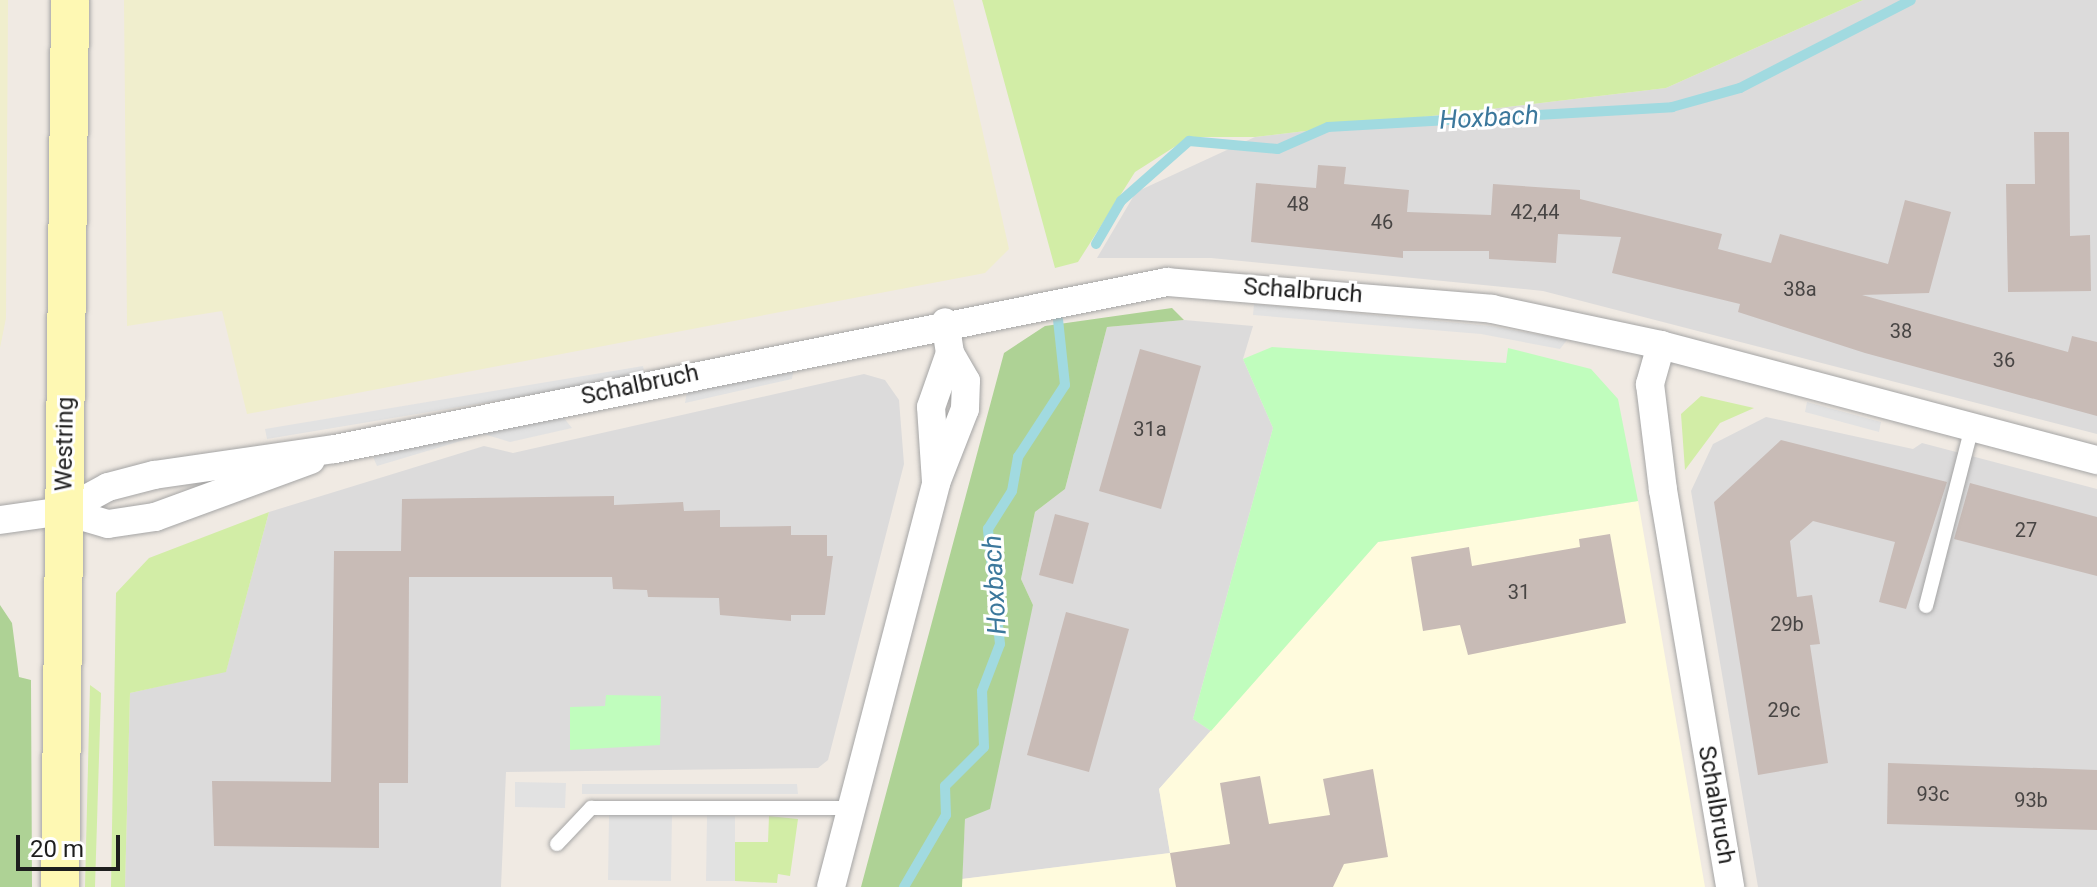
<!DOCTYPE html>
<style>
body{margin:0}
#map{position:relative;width:2097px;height:887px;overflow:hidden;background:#f0eae3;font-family:Roboto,sans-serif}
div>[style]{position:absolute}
.residential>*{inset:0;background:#dcdbdb}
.education>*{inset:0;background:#fffbdd}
.farmland>*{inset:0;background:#f0eecd}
.grass>*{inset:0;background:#d2eda6}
.forest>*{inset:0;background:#aed295}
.park>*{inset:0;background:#c0fdbd}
.parking>*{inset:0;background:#e2e2e2}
.stream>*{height:10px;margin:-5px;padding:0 5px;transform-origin:5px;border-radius:5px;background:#a1dae0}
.building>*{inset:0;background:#c8bbb6}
.roads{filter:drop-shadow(0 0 2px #a5a5a5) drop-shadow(0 0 2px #a5a5a5)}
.service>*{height:14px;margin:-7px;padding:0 7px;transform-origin:7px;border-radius:7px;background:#fff}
.minor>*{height:28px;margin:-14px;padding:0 14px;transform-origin:14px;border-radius:14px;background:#fff}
.secondary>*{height:38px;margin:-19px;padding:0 19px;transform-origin:19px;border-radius:19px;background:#fef8b3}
span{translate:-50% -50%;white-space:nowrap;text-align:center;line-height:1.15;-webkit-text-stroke:6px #fff;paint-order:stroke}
.number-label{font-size:20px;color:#484544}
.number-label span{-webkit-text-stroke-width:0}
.street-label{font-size:24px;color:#1e1e1e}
.water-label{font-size:26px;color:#3c789c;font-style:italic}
.scale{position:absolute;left:16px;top:835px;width:104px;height:36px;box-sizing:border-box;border:4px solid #1e1e1e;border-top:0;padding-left:10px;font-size:24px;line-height:28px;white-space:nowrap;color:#1e1e1e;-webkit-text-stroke:6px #fff;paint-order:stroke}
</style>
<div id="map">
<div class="residential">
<div style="clip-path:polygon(1863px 0,2097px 0,2097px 434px,1543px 291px,1211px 258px,1097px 258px,1136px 192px,1255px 137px,1666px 88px)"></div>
<div style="clip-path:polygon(1184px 320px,1253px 326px,1243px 359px,1273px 428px,1193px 719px,1211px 731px,1159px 789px,1170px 853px,962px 879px,965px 819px,1033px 605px,1021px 579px,1035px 512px,1065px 489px,1107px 327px)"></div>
<div style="clip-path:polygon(864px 374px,885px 380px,899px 400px,904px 464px,828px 760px,818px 768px,506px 772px,501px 887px,125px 887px,130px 693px,226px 671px,269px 512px,484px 446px,513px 453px)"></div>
<div style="clip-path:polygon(1766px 417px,1913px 449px,1922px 443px,2097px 489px,2097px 887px,1758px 887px,1691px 491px,1713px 444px)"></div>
</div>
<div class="education">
<div style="clip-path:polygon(1638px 501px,1705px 887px,962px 887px,962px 879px,1170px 853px,1159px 789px,1378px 542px)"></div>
</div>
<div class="farmland">
<div style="clip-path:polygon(0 0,8px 0,6px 318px,0 348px)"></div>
<div style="clip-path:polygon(124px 0,953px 0,1009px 249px,985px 273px,247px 414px,222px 311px,127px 326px)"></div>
</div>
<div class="grass">
<div style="clip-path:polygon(982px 0,1863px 0,1666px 88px,1255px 137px,1190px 137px,1135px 172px,1078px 262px,1055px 268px)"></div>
<div style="clip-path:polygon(1701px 396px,1754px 408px,1720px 423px,1685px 470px,1681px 414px)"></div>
<div style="clip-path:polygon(269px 512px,226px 672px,130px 693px,125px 887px,111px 887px,116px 593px,149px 558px)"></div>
<div style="clip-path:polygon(90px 685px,101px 693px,95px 887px,85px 887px)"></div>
<div style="clip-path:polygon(769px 816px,798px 819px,790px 876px,778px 874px,777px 883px,735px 881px,735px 842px,768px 842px)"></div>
</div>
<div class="forest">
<div style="clip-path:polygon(1172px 308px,1184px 320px,1107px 327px,1065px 489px,1035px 512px,1021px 579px,1033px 605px,990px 809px,965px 819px,962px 887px,861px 887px,1004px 353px,1045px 326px)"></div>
<div style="clip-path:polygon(0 605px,12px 623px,19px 677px,31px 680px,32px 887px,0 887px)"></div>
</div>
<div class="park">
<div style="clip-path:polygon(1272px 347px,1506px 363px,1508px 348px,1591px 369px,1618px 399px,1638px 501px,1378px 542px,1211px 731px,1193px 719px,1273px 428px,1243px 359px)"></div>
<div style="clip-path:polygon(606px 695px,661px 696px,660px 745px,570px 750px,570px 707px,605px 706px)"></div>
</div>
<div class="parking">
<div style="clip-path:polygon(1254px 304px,1491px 326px,1567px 340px,1560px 349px,1481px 334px,1253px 315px)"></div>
<div style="clip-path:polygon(796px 356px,792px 379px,685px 403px,689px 380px)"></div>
<div style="clip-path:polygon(643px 366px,645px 376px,267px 439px,265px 429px)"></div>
<div style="clip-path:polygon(1807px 402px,1881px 422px,1879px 432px,1805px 412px)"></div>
<div style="clip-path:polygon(555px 407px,572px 428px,510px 442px,484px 434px,377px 466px,373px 457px)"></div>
<div style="clip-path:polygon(515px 782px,566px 783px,565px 808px,515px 807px)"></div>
<div style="clip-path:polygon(582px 784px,797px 784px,798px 794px,582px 794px)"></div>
<div style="clip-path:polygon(609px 814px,672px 815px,671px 881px,608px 880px)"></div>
<div style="clip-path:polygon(707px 815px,735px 816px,735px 881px,706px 881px)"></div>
</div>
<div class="stream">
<div style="left:1096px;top:244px;width:50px;rotate:-59.8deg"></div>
<div style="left:1121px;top:201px;width:91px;rotate:-41.4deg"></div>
<div style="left:1189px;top:141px;width:89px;rotate:5.1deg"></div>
<div style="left:1278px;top:149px;width:55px;rotate:-23.7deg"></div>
<div style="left:1328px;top:127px;width:345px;rotate:-3.3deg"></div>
<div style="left:1672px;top:107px;width:71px;rotate:-15.6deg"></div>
<div style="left:1740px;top:88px;width:192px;rotate:-27.2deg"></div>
<div style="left:904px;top:887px;width:83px;rotate:-59.7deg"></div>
<div style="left:946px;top:815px;width:29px;rotate:-92deg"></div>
<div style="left:945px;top:786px;width:55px;rotate:-45deg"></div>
<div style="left:984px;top:747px;width:56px;rotate:-92deg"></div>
<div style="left:982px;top:691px;width:50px;rotate:-69deg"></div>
<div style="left:1000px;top:644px;width:116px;rotate:-96deg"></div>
<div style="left:988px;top:529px;width:45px;rotate:-57.7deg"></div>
<div style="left:1012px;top:491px;width:35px;rotate:-80deg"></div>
<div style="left:1018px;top:457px;width:86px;rotate:-56.9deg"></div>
<div style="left:1065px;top:385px;width:65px;rotate:-96.1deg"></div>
</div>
<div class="building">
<div style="clip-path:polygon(2034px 132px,2069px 132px,2070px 236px,2090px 235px,2091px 291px,2008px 292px,2006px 184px,2035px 184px)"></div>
<div style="clip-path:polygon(1318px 165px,1346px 167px,1344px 184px,1409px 190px,1407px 212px,1491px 215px,1493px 184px,1580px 190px,1580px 199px,1722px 234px,1718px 249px,1771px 263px,1780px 234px,1888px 264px,1905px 200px,1951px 212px,1929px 293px,1862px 295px,2068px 352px,2072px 336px,2097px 342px,2097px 416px,1865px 353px,1738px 312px,1740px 304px,1612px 273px,1621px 237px,1558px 234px,1556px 263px,1489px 259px,1489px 251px,1403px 251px,1403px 258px,1251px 242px,1256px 183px,1316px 188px)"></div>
<div style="clip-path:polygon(1140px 349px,1201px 366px,1161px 509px,1099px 491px)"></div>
<div style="clip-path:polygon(1781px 440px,1947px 482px,1906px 609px,1879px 602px,1895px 542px,1813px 521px,1790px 541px,1797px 597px,1812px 595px,1820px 644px,1810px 645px,1828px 763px,1758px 775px,1714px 502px)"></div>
<div style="clip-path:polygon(1970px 483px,2097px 517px,2097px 576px,1954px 539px)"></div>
<div style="clip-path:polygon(614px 496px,614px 505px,683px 502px,684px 511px,720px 510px,720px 527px,791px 526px,791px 535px,827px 535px,827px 556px,833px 556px,825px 615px,791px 615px,791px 621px,720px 615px,719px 598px,648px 597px,647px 590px,613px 589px,612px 577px,409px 577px,408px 783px,379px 783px,379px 848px,214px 846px,212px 781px,331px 782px,334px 551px,401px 551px,402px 499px)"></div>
<div style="clip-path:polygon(1055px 514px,1089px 523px,1073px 584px,1039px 575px)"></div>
<div style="clip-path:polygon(1610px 534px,1626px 623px,1468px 655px,1460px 625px,1423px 631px,1411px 557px,1469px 547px,1472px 566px,1580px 547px,1579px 539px)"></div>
<div style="clip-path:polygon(1066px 612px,1129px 629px,1089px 772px,1027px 755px)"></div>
<div style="clip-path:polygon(1888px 763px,2097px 770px,2097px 830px,1887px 824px)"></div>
<div style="clip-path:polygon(1373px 769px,1388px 857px,1344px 864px,1333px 887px,1176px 887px,1170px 853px,1230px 844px,1220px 783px,1260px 776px,1269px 824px,1330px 815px,1323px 779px)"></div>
</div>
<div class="roads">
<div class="service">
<div style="left:1926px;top:606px;width:185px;rotate:-75.6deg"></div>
<div style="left:557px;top:844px;width:50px;rotate:-46.6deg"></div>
<div style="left:591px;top:808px;width:256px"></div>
</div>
<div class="minor">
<div style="left:1661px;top:345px;width:41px;rotate:105.8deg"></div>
<div style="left:1650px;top:384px;width:107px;rotate:83deg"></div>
<div style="left:1663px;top:490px;width:403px;rotate:80.4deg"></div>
<div style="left:936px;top:482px;width:75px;rotate:-93.8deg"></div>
<div style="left:931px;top:407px;width:57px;rotate:-70.6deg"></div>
<div style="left:64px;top:511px;width:46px;rotate:16.5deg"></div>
<div style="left:108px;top:524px;width:48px;rotate:-8.5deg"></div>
<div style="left:155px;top:517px;width:166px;rotate:-20.1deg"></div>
<div style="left:0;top:520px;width:65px;rotate:-8deg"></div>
<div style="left:64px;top:511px;width:50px;rotate:-28.6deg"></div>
<div style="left:108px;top:487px;width:48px;rotate:-14.6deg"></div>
<div style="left:154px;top:475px;width:183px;rotate:-8.2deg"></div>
<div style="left:335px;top:449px;width:849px;rotate:-11.35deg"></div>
<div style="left:1167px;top:282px;width:326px;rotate:4.7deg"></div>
<div style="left:1492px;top:309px;width:173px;rotate:12deg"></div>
<div style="left:1661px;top:345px;width:451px;rotate:14.8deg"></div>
<div style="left:831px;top:887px;width:417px;rotate:-75.4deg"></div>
<div style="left:936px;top:483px;width:79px;rotate:-68.6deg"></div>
<div style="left:965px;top:409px;width:28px;rotate:-88deg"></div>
<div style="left:966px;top:381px;width:32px;rotate:-120deg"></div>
<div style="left:950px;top:353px;width:31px;rotate:-99deg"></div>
</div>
<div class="secondary">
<div style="left:60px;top:887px;width:887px;rotate:-89.35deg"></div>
</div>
</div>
<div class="number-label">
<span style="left:1298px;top:204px">48</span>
<span style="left:1535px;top:212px">42,44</span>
<span style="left:1382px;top:222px">46</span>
<span style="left:1800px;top:289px">38a</span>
<span style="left:1901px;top:331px">38</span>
<span style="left:2004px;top:360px">36</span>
<span style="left:1150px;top:429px">31a</span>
<span style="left:2026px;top:530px">27</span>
<span style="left:1519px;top:592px">31</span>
<span style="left:1787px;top:624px">29b</span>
<span style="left:1784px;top:710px">29c</span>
<span style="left:1933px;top:794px">93c</span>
<span style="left:2031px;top:800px">93b</span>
</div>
<div class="street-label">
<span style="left:1303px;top:291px;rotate:4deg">Schalbruch</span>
<span style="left:640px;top:385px;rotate:-12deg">Schalbruch</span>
<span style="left:65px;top:444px;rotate:-89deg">Westring</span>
<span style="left:1716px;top:805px;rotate:80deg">Schalbruch</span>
</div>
<div class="water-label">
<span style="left:1489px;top:118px;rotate:-3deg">Hoxbach</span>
<span style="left:995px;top:585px;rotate:-93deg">Hoxbach</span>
</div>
<div class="scale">20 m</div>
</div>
